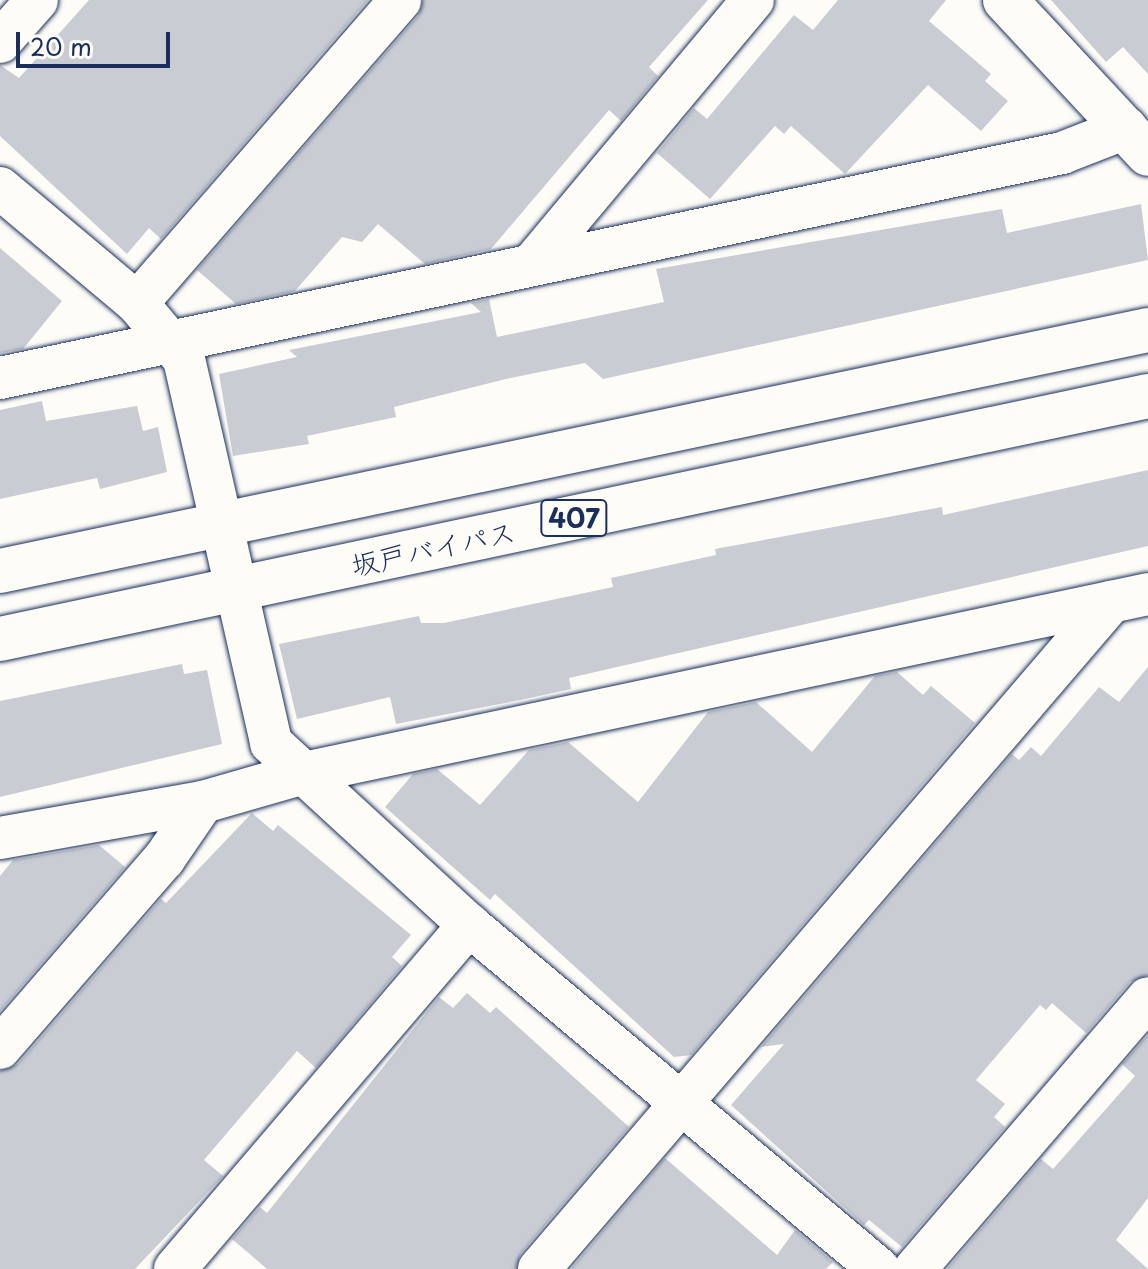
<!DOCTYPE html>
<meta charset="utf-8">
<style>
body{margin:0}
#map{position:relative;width:1148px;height:1269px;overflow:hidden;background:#fdfcf7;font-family:"Playpen Sans","Klee One",sans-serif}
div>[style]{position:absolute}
.building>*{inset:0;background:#c9ccd3}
.roads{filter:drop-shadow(0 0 2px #1b2f5e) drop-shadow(0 0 2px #1b2f5e)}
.street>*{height:42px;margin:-21px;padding:0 21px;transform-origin:21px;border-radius:21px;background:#fdfcf7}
.secondary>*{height:44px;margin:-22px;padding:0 22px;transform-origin:22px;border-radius:22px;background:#fdfcf7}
.highway>*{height:44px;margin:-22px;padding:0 22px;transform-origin:22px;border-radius:22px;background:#fdfcf7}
span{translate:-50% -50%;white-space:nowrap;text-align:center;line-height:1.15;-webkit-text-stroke:6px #fdfcf7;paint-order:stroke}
.shield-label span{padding:2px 6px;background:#fdfcf7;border:2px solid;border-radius:6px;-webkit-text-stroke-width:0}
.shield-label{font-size:26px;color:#1b2f5e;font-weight:700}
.street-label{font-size:28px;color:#1b2f5e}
.scale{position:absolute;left:16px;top:32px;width:154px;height:36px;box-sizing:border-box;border:4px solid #1b2f5e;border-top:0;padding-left:10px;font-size:24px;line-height:28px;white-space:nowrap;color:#1b2f5e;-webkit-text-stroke:6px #fdfcf7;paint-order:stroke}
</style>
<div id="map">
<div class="building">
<div style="clip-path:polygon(89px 0,368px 0,161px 239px,149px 228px,127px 254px,0 136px,0 65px,19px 78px)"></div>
<div style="clip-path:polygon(423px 0,708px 0,649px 67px,658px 76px,621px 121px,609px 110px,491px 249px,425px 264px,378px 224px,362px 242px,342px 237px,295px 291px,236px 304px,197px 270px,418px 16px)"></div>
<div style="clip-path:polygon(838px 0,946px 0,929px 21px,991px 74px,985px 81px,1008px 101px,981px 131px,928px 85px,845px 174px,791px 126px,784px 134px,775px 126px,710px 199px,657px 153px,694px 108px,707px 119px,794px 15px,813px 30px)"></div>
<div style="clip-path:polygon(1051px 0,1148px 0,1148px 74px,1123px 47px,1106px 62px)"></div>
<div style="clip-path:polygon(1141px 204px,1148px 260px,603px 379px,585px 363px,506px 379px,394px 407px,396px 417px,307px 436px,309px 444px,233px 456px,219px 374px,297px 357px,289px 350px,481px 312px,471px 303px,489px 299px,497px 337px,664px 302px,656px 269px,1002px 209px,1007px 233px)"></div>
<div style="clip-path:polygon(0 248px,62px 301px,23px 349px,0 353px)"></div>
<div style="clip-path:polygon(42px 401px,46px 421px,137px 406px,143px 431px,158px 427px,167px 472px,100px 489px,97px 478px,0 499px,0 410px)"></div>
<div style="clip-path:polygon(1148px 470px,1148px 546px,569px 678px,571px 689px,520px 700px,396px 724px,390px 697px,297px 719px,279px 644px,419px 616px,421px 623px,444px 623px,613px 587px,611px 578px,716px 555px,715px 549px,942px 507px,943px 515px)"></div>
<div style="clip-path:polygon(182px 664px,184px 674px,207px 670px,222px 744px,0 797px,0 701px)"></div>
<div style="clip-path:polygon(1148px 667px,1148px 975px,1130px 982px,1086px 1033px,1052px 1003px,1046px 1010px,1040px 1005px,976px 1080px,1005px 1104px,994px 1117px,1005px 1127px,902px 1247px,869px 1220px,864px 1225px,731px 1105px,784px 1044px,761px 1047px,1012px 754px,1019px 760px,1031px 747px,1041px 756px,1099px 687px,1119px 702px)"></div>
<div style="clip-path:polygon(897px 672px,923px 695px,931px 686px,975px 723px,691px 1055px,674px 1057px,495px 894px,490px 900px,385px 807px,413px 774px,437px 769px,480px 805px,529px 750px,568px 742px,638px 802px,708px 712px,756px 702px,812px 752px,875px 676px)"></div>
<div style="clip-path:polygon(252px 813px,273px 831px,278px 825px,411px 935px,392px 957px,402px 966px,316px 1068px,297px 1051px,204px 1160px,223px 1176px,135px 1269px,0 1269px,0 1071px,18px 1064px,161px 899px,166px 903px)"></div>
<div style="clip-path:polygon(99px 845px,125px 867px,0 1011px,0 876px,13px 860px)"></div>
<div style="clip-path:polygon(467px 993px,490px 1013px,496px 1007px,629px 1127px,521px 1253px,516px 1269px,267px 1269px,232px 1239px,260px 1207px,267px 1213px,439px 997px,453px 1008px)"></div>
<div style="clip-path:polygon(1148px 1035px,1148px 1198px,1116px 1240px,1148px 1269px,947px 1269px,1041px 1159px,1053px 1169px,1135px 1076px,1122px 1064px)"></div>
<div style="clip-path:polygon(665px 1158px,777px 1255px,795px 1230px,833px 1262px,826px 1269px,571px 1269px)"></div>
</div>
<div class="roads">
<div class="street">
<div style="left:0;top:42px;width:56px;rotate:-48.6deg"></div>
<div style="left:0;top:188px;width:179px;rotate:40deg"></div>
<div style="left:137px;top:303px;width:73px;rotate:50deg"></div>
<div style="left:184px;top:359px;width:394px;rotate:77.2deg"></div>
<div style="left:271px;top:743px;width:269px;rotate:42.6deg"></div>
<div style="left:469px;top:925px;width:535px;rotate:40deg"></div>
<div style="left:533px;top:263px;width:343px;rotate:-50.1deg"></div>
<div style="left:137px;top:303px;width:401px;rotate:-49deg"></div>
<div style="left:0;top:378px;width:1086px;rotate:-11.96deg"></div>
<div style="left:1062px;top:153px;width:69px;rotate:-21.3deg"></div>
<div style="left:0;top:838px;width:206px;rotate:-10.1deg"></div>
<div style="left:203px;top:802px;width:105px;rotate:-16deg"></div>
<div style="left:304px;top:773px;width:863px;rotate:-11.97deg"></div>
<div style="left:0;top:1048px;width:250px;rotate:-49.1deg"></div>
<div style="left:164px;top:859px;width:69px;rotate:-55.6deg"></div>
<div style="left:175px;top:1269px;width:453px;rotate:-49.5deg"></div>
<div style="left:539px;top:1269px;width:879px;rotate:-49.38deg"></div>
<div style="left:915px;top:1269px;width:357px;rotate:-49.3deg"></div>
</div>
<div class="secondary">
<div style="left:1005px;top:0;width:210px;rotate:47.1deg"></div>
</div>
<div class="highway">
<div style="left:0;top:571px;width:1173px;rotate:-11.86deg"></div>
<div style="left:0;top:639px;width:1173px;rotate:-11.95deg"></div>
</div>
</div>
<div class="shield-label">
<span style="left:574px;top:518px">407</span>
</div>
<div class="street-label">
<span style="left:433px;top:548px;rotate:-12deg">坂戸バイパス</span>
</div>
<div class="scale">20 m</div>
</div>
